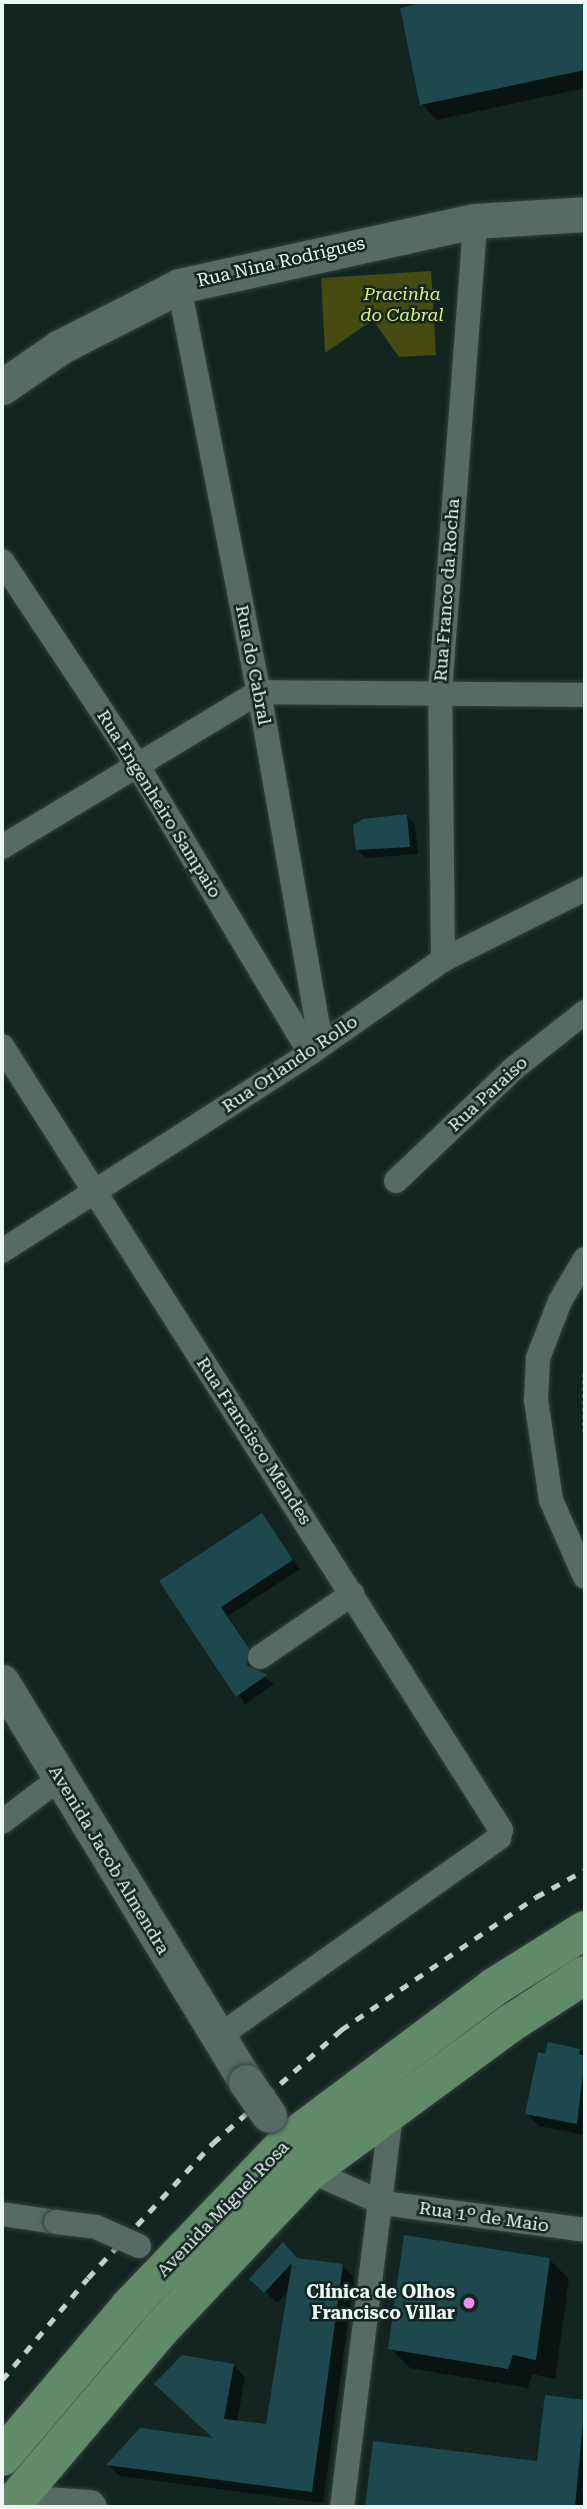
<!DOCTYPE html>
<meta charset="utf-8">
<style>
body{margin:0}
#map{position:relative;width:587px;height:2509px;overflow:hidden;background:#122520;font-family:"Roboto Serif",serif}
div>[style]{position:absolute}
.green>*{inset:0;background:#464b11}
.shadow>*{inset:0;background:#0007}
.building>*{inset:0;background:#1d494e}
.path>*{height:4.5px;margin-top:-2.25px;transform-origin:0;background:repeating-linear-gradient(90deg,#586964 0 3.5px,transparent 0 7px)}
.roads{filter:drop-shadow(0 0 2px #34413d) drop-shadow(0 0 2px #34413d)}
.street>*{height:24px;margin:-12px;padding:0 12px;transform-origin:12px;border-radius:12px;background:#556b64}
.secondary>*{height:35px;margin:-17.5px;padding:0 17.5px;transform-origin:17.5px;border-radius:17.5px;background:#556b64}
.primary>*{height:38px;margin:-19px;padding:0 19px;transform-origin:19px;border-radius:19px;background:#618b68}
.rail>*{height:5px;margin-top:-2.5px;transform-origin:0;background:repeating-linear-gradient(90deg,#c2cfcb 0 9px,transparent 0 18px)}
.bridges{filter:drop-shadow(0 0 2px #34413d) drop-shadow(0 0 2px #34413d)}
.street-bridge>*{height:24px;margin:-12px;padding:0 12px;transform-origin:12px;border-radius:12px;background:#556b64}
.secondary-bridge>*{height:35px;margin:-17.5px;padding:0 17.5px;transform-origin:17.5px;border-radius:17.5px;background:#556b64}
.dots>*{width:19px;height:19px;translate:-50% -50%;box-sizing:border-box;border:4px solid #122520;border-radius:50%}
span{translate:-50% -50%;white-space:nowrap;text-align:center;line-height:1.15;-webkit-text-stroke:5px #122520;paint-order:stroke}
.street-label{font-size:18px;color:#ecf8f4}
.park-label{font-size:18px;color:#e2ef70;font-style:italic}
.poi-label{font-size:18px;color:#ecf8f4;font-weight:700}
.right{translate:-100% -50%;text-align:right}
.frame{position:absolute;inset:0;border:4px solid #ecf8f4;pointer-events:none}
</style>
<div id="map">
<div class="green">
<div style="clip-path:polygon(431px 271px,436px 355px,399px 357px,373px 320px,325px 353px,321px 278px)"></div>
</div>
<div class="shadow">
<div style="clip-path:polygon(437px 2px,585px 2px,585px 88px,437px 120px,422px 104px,402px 9px)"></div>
<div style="clip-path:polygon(407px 816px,415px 824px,418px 854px,366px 858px,358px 850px)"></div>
<div style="clip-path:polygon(261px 1515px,300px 1569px,228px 1616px,256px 1658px,255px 1671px,274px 1684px,245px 1704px,162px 1582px)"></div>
<div style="clip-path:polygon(549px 2044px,585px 2052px,585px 2135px,539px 2126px,527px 2114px)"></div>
<div style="clip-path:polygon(549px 2259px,569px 2279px,555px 2379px,532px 2374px,528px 2388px,410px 2368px,390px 2348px)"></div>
<div style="clip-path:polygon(298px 2260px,342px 2265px,354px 2277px,323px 2503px,120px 2476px,108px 2465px,217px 2440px,233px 2365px,245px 2377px,237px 2422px,267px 2426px,289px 2290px,277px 2303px,252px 2279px)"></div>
<div style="clip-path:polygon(547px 2397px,585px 2402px,585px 2507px,367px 2507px,374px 2443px,538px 2463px)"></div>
</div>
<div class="building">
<div style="clip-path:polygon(428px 2px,585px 2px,585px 70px,420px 105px,400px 8px)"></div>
<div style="clip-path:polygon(407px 814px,410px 847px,356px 850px,353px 825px,363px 819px)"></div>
<div style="clip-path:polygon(262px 1513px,293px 1560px,221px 1607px,249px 1648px,247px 1665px,267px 1675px,236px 1697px,159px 1581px)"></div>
<div style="clip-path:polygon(548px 2042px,580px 2049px,579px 2054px,585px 2056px,577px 2124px,525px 2114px,538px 2052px,545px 2054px)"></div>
<div style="clip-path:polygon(404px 2235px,550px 2258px,536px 2360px,513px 2355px,508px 2369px,388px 2349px)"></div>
<div style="clip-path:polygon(283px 2242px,297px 2258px,343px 2264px,312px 2492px,106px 2465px,140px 2428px,213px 2438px,154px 2384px,182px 2355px,234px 2364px,224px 2419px,266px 2424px,292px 2263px,264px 2293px,249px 2279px)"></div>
<div style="clip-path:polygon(545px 2395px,585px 2400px,575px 2507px,365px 2507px,373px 2441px,537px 2461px)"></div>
</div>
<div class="path">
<div style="left:585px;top:1373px;width:59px;rotate:90deg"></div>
</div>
<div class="roads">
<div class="street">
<div style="left:179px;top:286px;width:414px;rotate:78.9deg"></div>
<div style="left:259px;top:692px;width:358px;rotate:80deg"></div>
<div style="left:2px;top:561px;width:242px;rotate:56.4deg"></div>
<div style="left:136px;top:763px;width:338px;rotate:59deg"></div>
<div style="left:2px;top:847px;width:300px;rotate:-31.1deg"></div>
<div style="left:259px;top:692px;width:326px;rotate:0.5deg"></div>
<div style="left:443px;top:960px;width:269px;rotate:-90.6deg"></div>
<div style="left:440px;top:691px;width:471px;rotate:-85.7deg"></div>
<div style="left:2px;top:1046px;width:929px;rotate:57.52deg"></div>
<div style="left:501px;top:1830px;width:8px;rotate:104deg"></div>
<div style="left:499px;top:1838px;width:346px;rotate:144.7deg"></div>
<div style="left:396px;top:1181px;width:162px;rotate:-43.7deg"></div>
<div style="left:513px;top:1069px;width:92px;rotate:-38.4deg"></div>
<div style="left:2px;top:1251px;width:366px;rotate:-32.7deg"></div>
<div style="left:310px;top:1053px;width:162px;rotate:-35deg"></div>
<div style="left:443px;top:960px;width:159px;rotate:-26.6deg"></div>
<div style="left:585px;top:1259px;width:49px;rotate:120.8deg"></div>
<div style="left:560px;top:1301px;width:61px;rotate:111.1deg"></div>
<div style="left:538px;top:1358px;width:42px;rotate:92.7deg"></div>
<div style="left:536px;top:1400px;width:101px;rotate:81.5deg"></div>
<div style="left:551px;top:1500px;width:84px;rotate:66.2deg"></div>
<div style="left:260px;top:1657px;width:112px;rotate:-34.4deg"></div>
<div style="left:2px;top:1822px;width:73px;rotate:-37.2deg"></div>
<div style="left:310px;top:2171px;width:80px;rotate:23.7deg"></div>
<div style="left:383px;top:2203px;width:204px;rotate:7.6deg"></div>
<div style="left:2px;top:2214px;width:55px;rotate:8.4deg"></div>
<div style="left:342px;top:2507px;width:402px;rotate:-82.9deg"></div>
</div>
<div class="secondary">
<div style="left:2px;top:387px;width:70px;rotate:-34.6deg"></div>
<div style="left:60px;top:347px;width:134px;rotate:-27.1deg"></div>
<div style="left:179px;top:286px;width:303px;rotate:-12.4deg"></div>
<div style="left:475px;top:221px;width:110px;rotate:-3.6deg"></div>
<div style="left:2px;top:1682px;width:469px;rotate:58.6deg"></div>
<div style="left:2px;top:2501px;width:87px;rotate:3.9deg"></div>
</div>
<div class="primary">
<div style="left:2px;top:2457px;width:197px;rotate:-49.7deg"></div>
<div style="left:129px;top:2307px;width:228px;rotate:-46.2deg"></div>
<div style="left:287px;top:2142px;width:259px;rotate:-36.8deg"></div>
<div style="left:494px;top:1987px;width:107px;rotate:-32.1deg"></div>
<div style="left:10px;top:2507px;width:232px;rotate:-49.7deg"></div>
<div style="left:160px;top:2330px;width:219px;rotate:-46.7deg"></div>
<div style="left:310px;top:2171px;width:250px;rotate:-36.4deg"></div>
<div style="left:511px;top:2023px;width:88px;rotate:-33deg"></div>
</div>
</div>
<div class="rail">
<div style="left:2px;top:2380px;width:133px;rotate:-49.9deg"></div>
<div style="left:88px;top:2278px;width:184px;rotate:-47.2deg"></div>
<div style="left:213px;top:2143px;width:171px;rotate:-41.4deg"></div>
<div style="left:341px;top:2030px;width:236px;rotate:-34.3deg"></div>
<div style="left:536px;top:1897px;width:56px;rotate:-28.9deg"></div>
</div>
<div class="bridges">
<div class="street-bridge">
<div style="left:56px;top:2222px;width:40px;rotate:7.1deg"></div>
<div style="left:96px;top:2227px;width:47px;rotate:23.8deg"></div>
</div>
<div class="secondary-bridge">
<div style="left:246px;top:2082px;width:40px;rotate:55.1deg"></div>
</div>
</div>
<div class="dots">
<div style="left:469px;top:2303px;background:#f28af3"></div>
</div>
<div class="street-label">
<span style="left:281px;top:262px;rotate:-13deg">Rua Nina Rodrigues</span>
<span style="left:447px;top:590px;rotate:-86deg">Rua Franco da Rocha</span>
<span style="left:253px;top:665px;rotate:79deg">Rua do Cabral</span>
<span style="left:159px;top:804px;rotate:58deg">Rua Engenheiro Sampaio</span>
<span style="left:290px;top:1064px;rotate:-34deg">Rua Orlando Rollo</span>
<span style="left:488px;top:1094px;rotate:-43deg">Rua Paraiso</span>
<span style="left:254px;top:1441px;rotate:57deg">Rua Francisco Mendes</span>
<span style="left:109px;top:1860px;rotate:59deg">Avenida Jacob Almendra</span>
<span style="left:223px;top:2209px;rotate:-46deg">Avenida Miguel Rosa</span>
<span style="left:484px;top:2217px;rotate:8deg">Rua 1º de Maio</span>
</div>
<div class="park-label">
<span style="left:402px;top:305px">Pracinha<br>do Cabral</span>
</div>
<div class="poi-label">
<span class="right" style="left:455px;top:2303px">Clínica de Olhos<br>Francisco Villar</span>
</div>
<div class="frame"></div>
</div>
